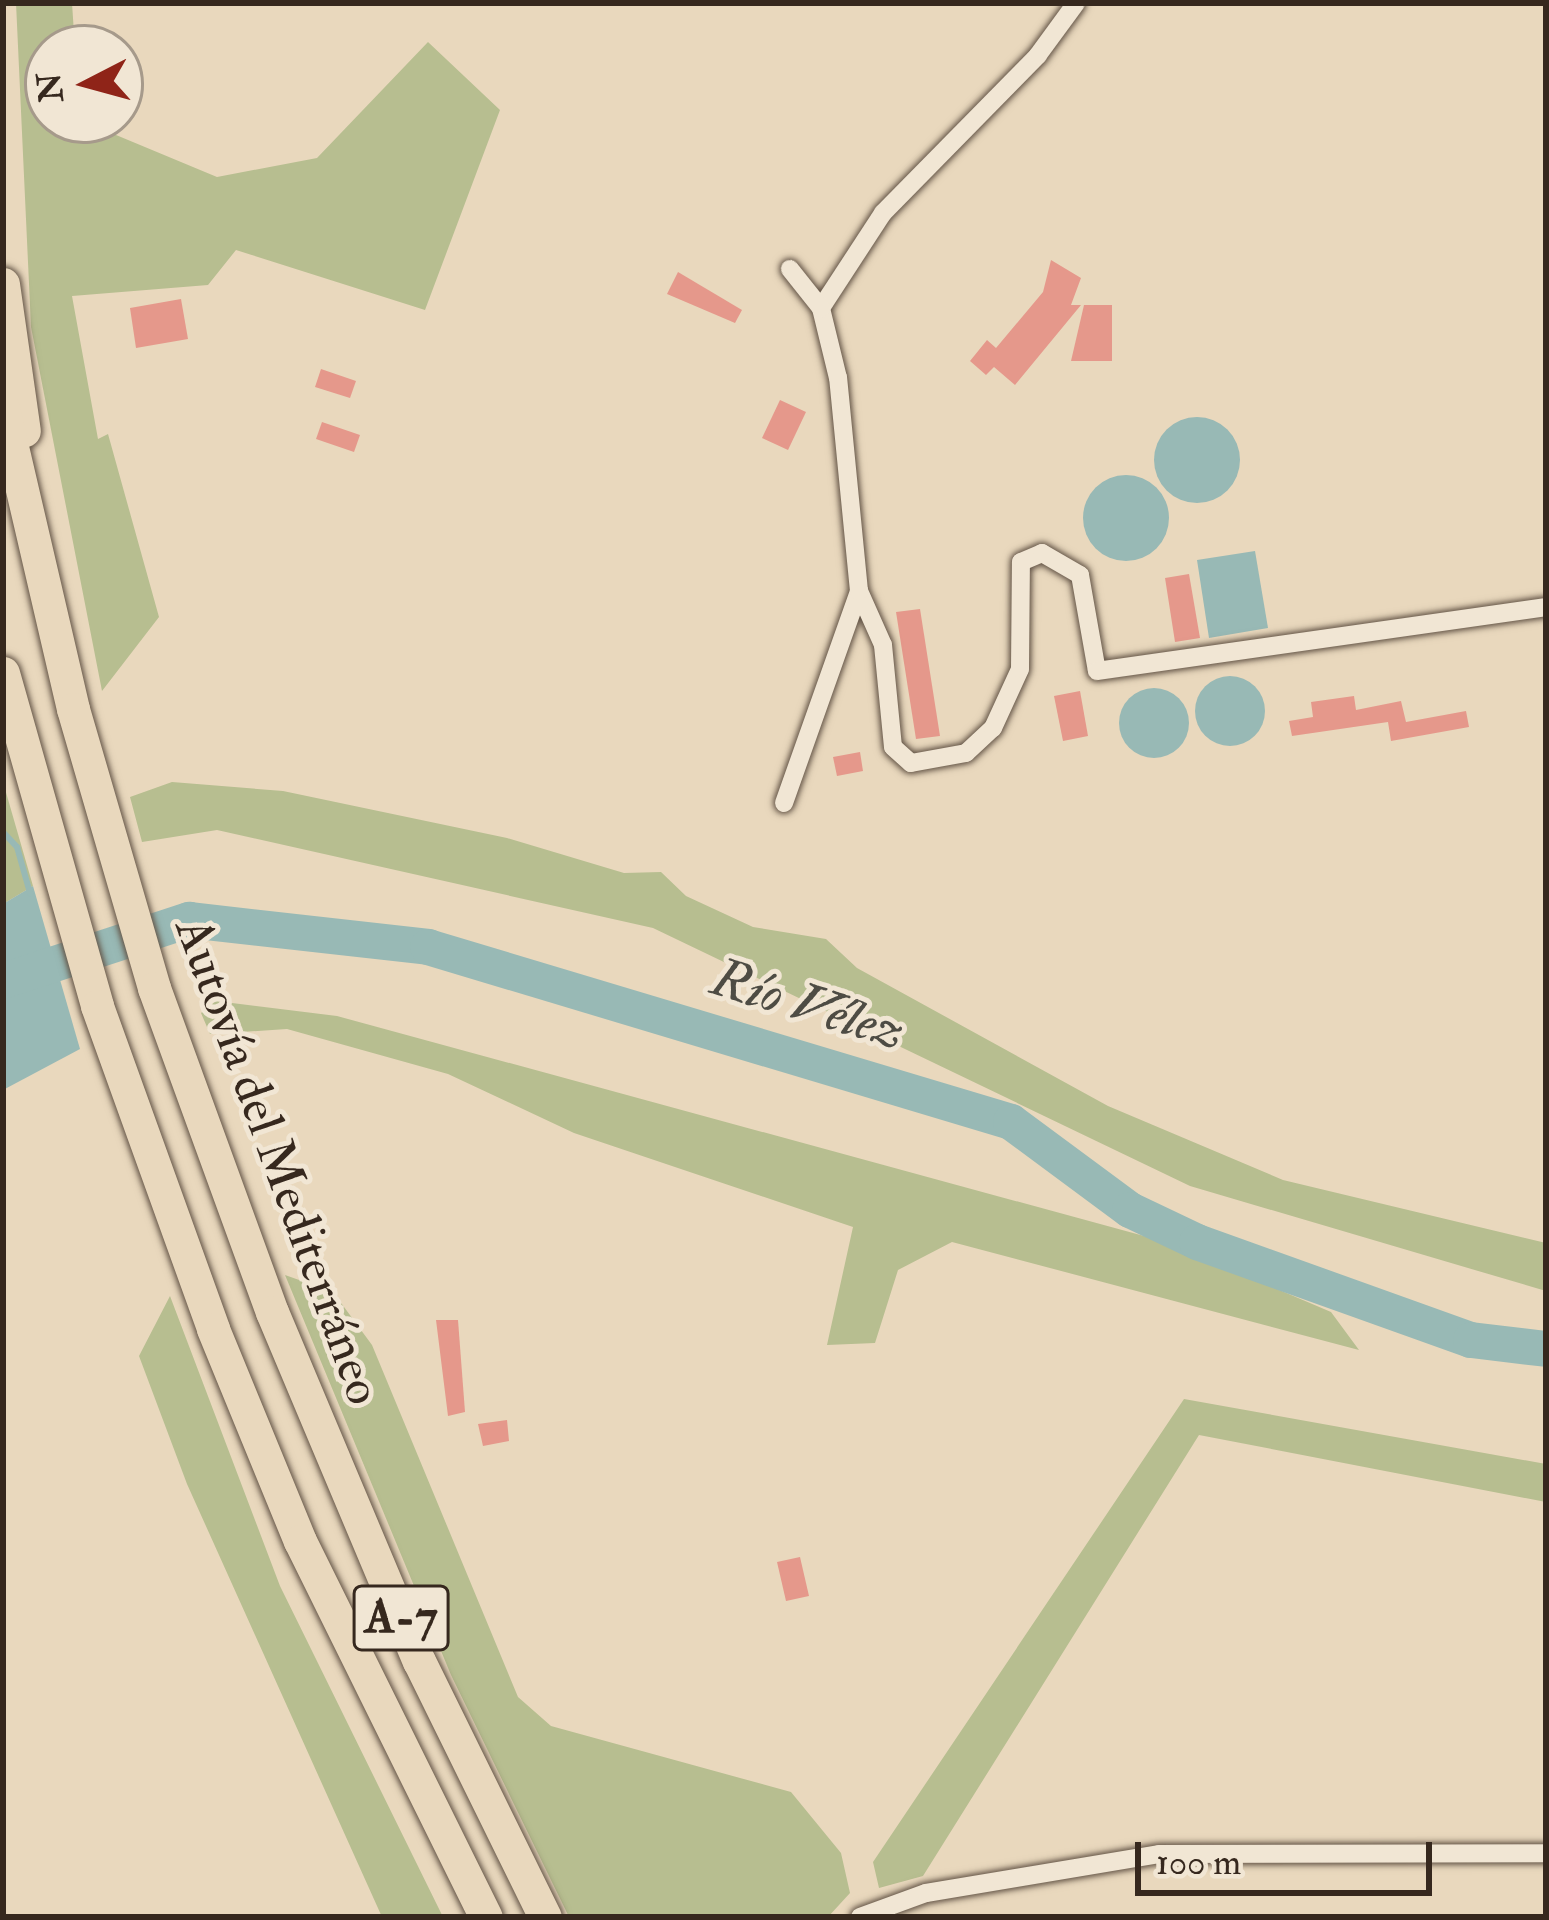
<!DOCTYPE html>
<meta charset="utf-8">
<style>
body{margin:0}
#map{position:relative;width:1549px;height:1920px;overflow:hidden;background:#e9d8bd;font-family:"IM FELL Double Pica",serif}
div>[style]{position:absolute}
.green>*{inset:0;background:#b7be90}
.water>*{inset:0;background:#98b9b5}
.round{border-radius:50%}
.stream>*{height:6px;margin:-3px;padding:0 3px;transform-origin:3px;border-radius:3px;background:#98b9b5}
.river>*{height:36px;margin:-18px;padding:0 18px;transform-origin:18px;border-radius:18px;background:#98b9b5}
.building>*{inset:0;background:#e5988b}
.roads{filter:drop-shadow(0 0 3px #635446) drop-shadow(0 0 3px #635446)}
.minor>*{height:18px;margin:-9px;padding:0 9px;transform-origin:9px;border-radius:9px;background:#f1e6d4}
.motorway>*{height:33px;margin:-16.5px;padding:0 16.5px;transform-origin:16.5px;border-radius:16.5px;background:#e9d8bd}
span{translate:-50% -50%;white-space:nowrap;text-align:center;line-height:1.15;-webkit-text-stroke:10px #f1e6d4;paint-order:stroke}
.shield-label span{padding:3px 9px;background:#f1e6d4;border:3px solid;border-radius:9px;-webkit-text-stroke-width:0}
.shield-label{font-size:48px;color:#36281e;font-weight:700}
.street-label{font-size:51px;color:#36281e}
.water-label{font-size:54px;color:#4e4c44;font-style:italic}
.frame{position:absolute;inset:0;border:6px solid #36281e;pointer-events:none}
.north{position:absolute;left:24px;top:24px;width:120px;height:120px;box-sizing:border-box;background:#f1e6d4;border:3px solid #a69a8b;border-radius:50%;rotate:264deg;font-size:33px;font-weight:700;line-height:48px;text-align:center;color:#36281e}
.north::after{content:'';display:block;margin:auto;width:42px;height:54px;background:#8f2418;clip-path:polygon(50% 0,100% 100%,50% 72%,0 100%)}
.scale{position:absolute;left:1135px;top:1842px;width:297px;height:54px;box-sizing:border-box;border:6px solid #36281e;border-top:0;padding-left:15px;font-size:36px;line-height:42px;white-space:nowrap;color:#36281e;-webkit-text-stroke:9px #f1e6d4;paint-order:stroke}
</style>
<div id="map">
<div class="green">
<div style="clip-path:polygon(16px 3px,72px 3px,75px 48px,48px 48px,48px 120px,80px 120px,217px 177px,317px 158px,428px 42px,500px 110px,425px 310px,236px 250px,208px 285px,72px 296px,98px 439px,108px 434px,159px 617px,102px 691px,31px 327px)"></div>
<div style="clip-path:polygon(3px 782px,33px 886px,3px 904px)"></div>
<div style="clip-path:polygon(172px 782px,283px 791px,507px 838px,624px 873px,661px 872px,686px 896px,753px 927px,826px 939px,857px 968px,1108px 1106px,1283px 1180px,1546px 1243px,1546px 1291px,1190px 1186px,653px 928px,217px 830px,142px 842px,130px 797px)"></div>
<div style="clip-path:polygon(216px 1001px,337px 1016px,1166px 1242px,1331px 1312px,1359px 1350px,952px 1242px,898px 1270px,875px 1343px,827px 1345px,853px 1227px,574px 1133px,448px 1074px,287px 1029px,210px 1034px,201px 1013px)"></div>
<div style="clip-path:polygon(285px 1275px,333px 1292px,372px 1345px,518px 1697px,551px 1726px,791px 1792px,841px 1853px,850px 1893px,828px 1917px,569px 1917px,451px 1675px)"></div>
<div style="clip-path:polygon(170px 1296px,280px 1586px,443px 1917px,382px 1917px,187px 1484px,139px 1356px)"></div>
<div style="clip-path:polygon(1184px 1399px,1546px 1464px,1546px 1502px,1199px 1435px,923px 1876px,879px 1888px,873px 1862px)"></div>
</div>
<div class="water">
<div class="round" style="left:1154px;top:417px;width:86px;height:86px"></div>
<div class="round" style="left:1083px;top:475px;width:86px;height:86px"></div>
<div style="clip-path:polygon(1255px 551px,1268px 628px,1209px 638px,1197px 560px)"></div>
<div class="round" style="left:1195px;top:676px;width:70px;height:70px"></div>
<div class="round" style="left:1119px;top:688px;width:70px;height:70px"></div>
<div style="clip-path:polygon(33px 886px,80px 1049px,3px 1090px,3px 904px)"></div>
</div>
<div class="stream">
<div style="left:3px;top:832px;width:21px;rotate:47deg"></div>
<div style="left:17px;top:847px;width:48px;rotate:74.2deg"></div>
</div>
<div class="river">
<div style="left:3px;top:981px;width:196px;rotate:-18.2deg"></div>
<div style="left:189px;top:920px;width:241px;rotate:6.4deg"></div>
<div style="left:428px;top:947px;width:609px;rotate:16.71deg"></div>
<div style="left:1011px;top:1122px;width:148px;rotate:36.5deg"></div>
<div style="left:1130px;top:1210px;width:74px;rotate:25.5deg"></div>
<div style="left:1197px;top:1242px;width:291px;rotate:19.7deg"></div>
<div style="left:1471px;top:1340px;width:76px;rotate:6.8deg"></div>
</div>
<div class="building">
<div style="clip-path:polygon(1051px 260px,1081px 278px,1071px 305px,1081px 305px,1015px 385px,994px 367px,986px 375px,970px 361px,987px 340px,996px 348px,1043px 292px)"></div>
<div style="clip-path:polygon(678px 272px,742px 310px,735px 323px,667px 294px)"></div>
<div style="clip-path:polygon(181px 299px,188px 339px,136px 348px,130px 308px)"></div>
<div style="clip-path:polygon(1084px 305px,1112px 305px,1112px 361px,1071px 361px)"></div>
<div style="clip-path:polygon(321px 369px,356px 381px,350px 398px,315px 387px)"></div>
<div style="clip-path:polygon(780px 400px,806px 412px,788px 450px,762px 438px)"></div>
<div style="clip-path:polygon(322px 422px,360px 435px,354px 452px,316px 439px)"></div>
<div style="clip-path:polygon(1189px 574px,1200px 638px,1175px 642px,1165px 578px)"></div>
<div style="clip-path:polygon(920px 609px,940px 736px,916px 739px,896px 612px)"></div>
<div style="clip-path:polygon(1080px 691px,1088px 736px,1063px 741px,1054px 696px)"></div>
<div style="clip-path:polygon(1354px 696px,1356px 710px,1401px 701px,1406px 722px,1466px 711px,1469px 727px,1391px 741px,1388px 722px,1292px 736px,1289px 721px,1313px 717px,1311px 702px)"></div>
<div style="clip-path:polygon(860px 752px,863px 771px,837px 776px,833px 757px)"></div>
<div style="clip-path:polygon(436px 1320px,458px 1320px,465px 1412px,448px 1416px)"></div>
<div style="clip-path:polygon(507px 1420px,509px 1441px,483px 1446px,478px 1424px)"></div>
<div style="clip-path:polygon(800px 1557px,809px 1596px,786px 1601px,777px 1562px)"></div>
</div>
<div class="roads">
<div class="minor">
<div style="left:821px;top:308px;width:113px;rotate:-56.9deg"></div>
<div style="left:883px;top:213px;width:221px;rotate:-45.5deg"></div>
<div style="left:1038px;top:55px;width:64px;rotate:-53.8deg"></div>
<div style="left:859px;top:591px;width:59px;rotate:66deg"></div>
<div style="left:883px;top:645px;width:102px;rotate:84.4deg"></div>
<div style="left:893px;top:747px;width:24px;rotate:42deg"></div>
<div style="left:911px;top:763px;width:56px;rotate:-10.3deg"></div>
<div style="left:966px;top:753px;width:37px;rotate:-43deg"></div>
<div style="left:993px;top:728px;width:65px;rotate:-65.4deg"></div>
<div style="left:1020px;top:669px;width:107px;rotate:-89.5deg"></div>
<div style="left:1021px;top:562px;width:23px;rotate:-23deg"></div>
<div style="left:1042px;top:553px;width:44px;rotate:30.1deg"></div>
<div style="left:1080px;top:575px;width:97px;rotate:80deg"></div>
<div style="left:1097px;top:671px;width:454px;rotate:-8.1deg"></div>
<div style="left:784px;top:803px;width:225px;rotate:-70.5deg"></div>
<div style="left:859px;top:591px;width:214px;rotate:-95.6deg"></div>
<div style="left:838px;top:378px;width:72px;rotate:-103.7deg"></div>
<div style="left:821px;top:308px;width:50px;rotate:-128.5deg"></div>
<div style="left:860px;top:1917px;width:70px;rotate:-20deg"></div>
<div style="left:926px;top:1893px;width:236px;rotate:-9.5deg"></div>
<div style="left:1159px;top:1854px;width:387px;rotate:-0.1deg"></div>
</div>
<div class="motorway">
<div style="left:3px;top:284px;width:148px;rotate:81.9deg"></div>
<div style="left:3px;top:408px;width:309px;rotate:76.9deg"></div>
<div style="left:73px;top:709px;width:291px;rotate:73.8deg"></div>
<div style="left:154px;top:988px;width:345px;rotate:70deg"></div>
<div style="left:272px;top:1312px;width:379px;rotate:67.2deg"></div>
<div style="left:419px;top:1661px;width:285px;rotate:63.8deg"></div>
<div style="left:3px;top:673px;width:346px;rotate:74.2deg"></div>
<div style="left:97px;top:1006px;width:343px;rotate:70.2deg"></div>
<div style="left:213px;top:1329px;width:229px;rotate:67.7deg"></div>
<div style="left:300px;top:1541px;width:419px;rotate:63.7deg"></div>
</div>
</div>
<div class="shield-label">
<span style="left:401px;top:1618px">A-7</span>
</div>
<div class="street-label">
<span style="left:278px;top:1161px;rotate:70deg">Autovía del Mediterráneo</span>
</div>
<div class="water-label">
<span style="left:808px;top:1005px;rotate:17deg">Río Vélez</span>
</div>
<div class="frame"></div>
<div class="north">N</div>
<div class="scale">100 m</div>
</div>
